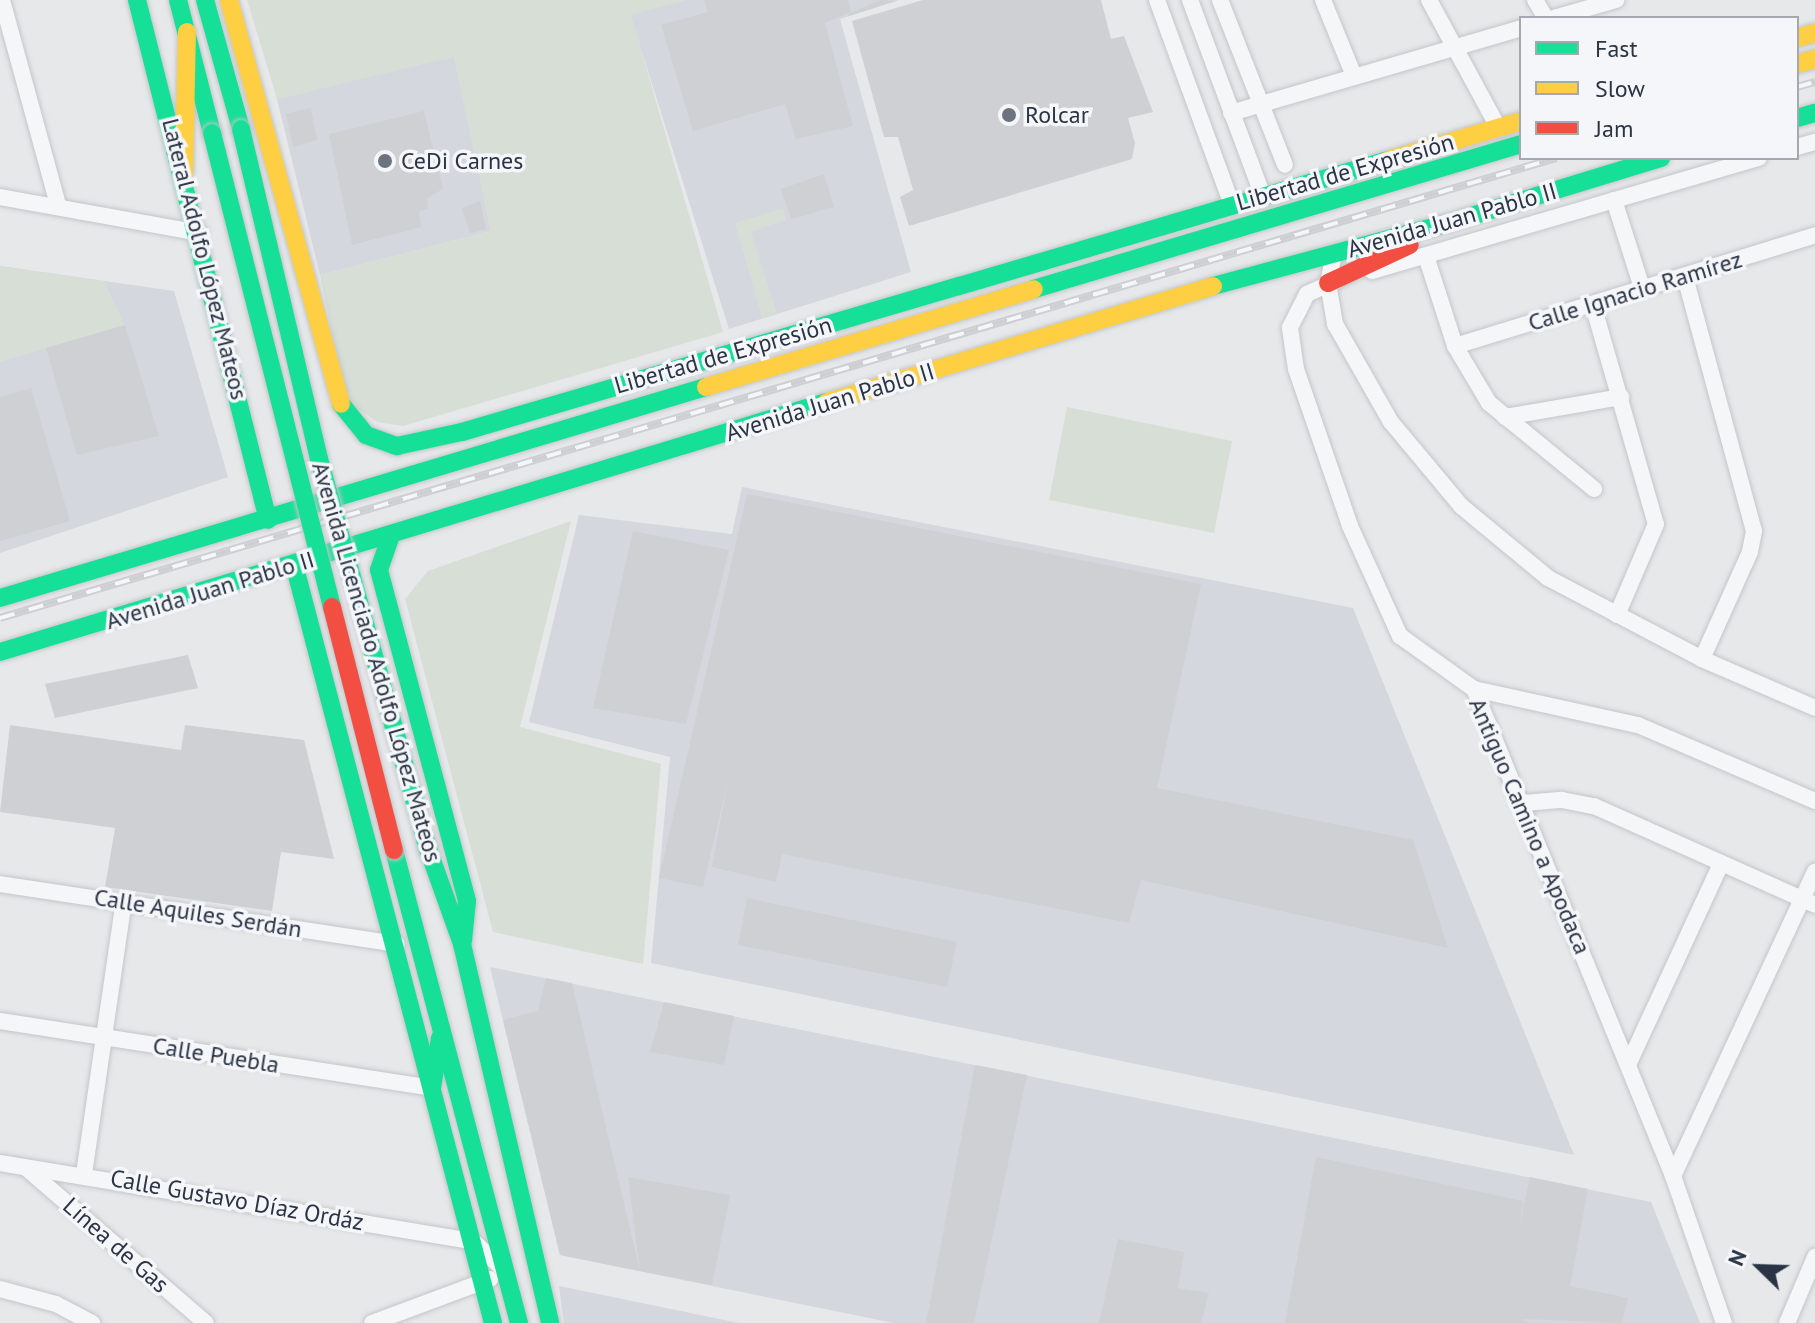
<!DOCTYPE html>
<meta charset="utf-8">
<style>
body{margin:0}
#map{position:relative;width:1815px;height:1323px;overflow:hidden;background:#e6e8ea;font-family:"PT Sans",sans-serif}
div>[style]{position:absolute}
.built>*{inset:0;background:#d4d7dd}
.green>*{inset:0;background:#d6ded6}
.building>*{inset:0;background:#ced0d3}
.roads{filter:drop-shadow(0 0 2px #c4c6c8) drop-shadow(0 0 2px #c4c6c8)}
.street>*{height:16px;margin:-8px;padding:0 8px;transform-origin:8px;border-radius:8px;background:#f5f6f7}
.fast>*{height:18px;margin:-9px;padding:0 9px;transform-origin:9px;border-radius:9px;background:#16e098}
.slow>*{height:18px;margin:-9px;padding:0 9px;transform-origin:9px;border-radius:9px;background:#ffcf43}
.jam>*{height:18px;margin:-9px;padding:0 9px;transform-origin:9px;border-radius:9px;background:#f24e42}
.rail>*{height:8px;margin-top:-4px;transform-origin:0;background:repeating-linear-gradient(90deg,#f4f6f9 0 15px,#cecfd2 0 30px);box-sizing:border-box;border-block:2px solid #cecfd2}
.bridges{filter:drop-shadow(0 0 2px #c2c5c8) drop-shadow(0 0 2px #c2c5c8)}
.fast-bridge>*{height:18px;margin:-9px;padding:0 9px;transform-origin:9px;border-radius:9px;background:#16e098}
.jam-bridge>*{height:18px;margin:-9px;padding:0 9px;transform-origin:9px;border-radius:9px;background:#f24e42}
.dots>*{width:22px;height:22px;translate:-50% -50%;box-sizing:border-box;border:4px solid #f4f6f9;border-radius:50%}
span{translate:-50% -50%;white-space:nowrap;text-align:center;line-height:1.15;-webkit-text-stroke:7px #f4f6f9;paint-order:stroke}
.poi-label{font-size:24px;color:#2b3445}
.left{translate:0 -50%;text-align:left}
.street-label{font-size:24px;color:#2b3445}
.legend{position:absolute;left:1519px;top:16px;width:280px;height:144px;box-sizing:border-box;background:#f4f6f9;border:2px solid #a4a8b1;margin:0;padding:10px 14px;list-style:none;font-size:24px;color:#2b3445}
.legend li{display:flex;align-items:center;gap:16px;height:40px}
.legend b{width:40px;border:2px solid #a4a8b1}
.north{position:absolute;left:1719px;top:1227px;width:80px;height:80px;-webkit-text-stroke:6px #f4f6f9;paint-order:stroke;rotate:293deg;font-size:22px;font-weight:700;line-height:32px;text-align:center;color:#2b3445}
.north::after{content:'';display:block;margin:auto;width:28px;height:36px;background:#2b3445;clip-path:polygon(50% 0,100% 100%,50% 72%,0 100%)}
</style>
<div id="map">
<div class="built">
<div style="clip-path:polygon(685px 0,899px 0,840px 19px,911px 272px,729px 329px,630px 14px)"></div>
<div style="clip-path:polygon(454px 56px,491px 231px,320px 275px,277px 99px)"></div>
<div style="clip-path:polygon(0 266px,174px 291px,228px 477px,0 553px)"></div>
<div style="clip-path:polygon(742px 487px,1353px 608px,1574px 1155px,651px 963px,670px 757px,529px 722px,579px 515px,732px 534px)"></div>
<div style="clip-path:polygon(490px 967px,1651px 1202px,1700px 1323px,894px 1323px,560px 1255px)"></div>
<div style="clip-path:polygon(559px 1286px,739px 1323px,564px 1323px)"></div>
</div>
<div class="green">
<div style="clip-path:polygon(247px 0,685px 0,631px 15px,723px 332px,403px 426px,377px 422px,346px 400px,320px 275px,491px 231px,454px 57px,277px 99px)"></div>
<div style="clip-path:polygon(783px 208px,786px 220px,751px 232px,777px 314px,762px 318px,735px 223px)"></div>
<div style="clip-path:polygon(0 266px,104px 281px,125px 325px,0 362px)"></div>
<div style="clip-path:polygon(1067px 407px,1232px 441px,1214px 533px,1049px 500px)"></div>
<div style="clip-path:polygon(571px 521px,520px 727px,661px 764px,643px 964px,493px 932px,405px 599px,428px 571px)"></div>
</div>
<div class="building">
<div style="clip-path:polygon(704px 0,848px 0,851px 12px,825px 23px,853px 126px,796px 139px,785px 104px,693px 131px,661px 25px,708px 12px)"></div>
<div style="clip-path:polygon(880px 0,896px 1px,849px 16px,848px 14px)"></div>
<div style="clip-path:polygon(923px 0,1101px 0,1111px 39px,1124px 36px,1153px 112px,1128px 118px,1135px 143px,1132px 159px,909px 226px,900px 197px,913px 190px,898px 137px,884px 137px,852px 21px)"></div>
<div style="clip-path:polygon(311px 108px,317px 140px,293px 147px,286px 114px)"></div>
<div style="clip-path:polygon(424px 111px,443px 189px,427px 198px,428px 209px,419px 211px,421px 227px,352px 245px,329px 134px)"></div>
<div style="clip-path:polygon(824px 174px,834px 207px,791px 219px,781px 189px)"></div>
<div style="clip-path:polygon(480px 201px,486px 229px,470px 233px,462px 208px)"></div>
<div style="clip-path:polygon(125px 325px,159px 436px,77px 455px,46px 348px)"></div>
<div style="clip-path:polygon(31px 388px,70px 521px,0 541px,0 397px)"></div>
<div style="clip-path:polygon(747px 494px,1201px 584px,1157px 788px,1413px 840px,1448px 948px,1141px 880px,1129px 923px,782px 854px,776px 882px,712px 867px,728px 780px,703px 887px,659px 878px)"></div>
<div style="clip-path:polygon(633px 531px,729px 550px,686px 724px,593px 708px)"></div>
<div style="clip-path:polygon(188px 655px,198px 688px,55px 718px,45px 684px)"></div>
<div style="clip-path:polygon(10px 725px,181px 750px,185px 725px,304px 740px,334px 859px,281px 852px,272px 911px,105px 887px,115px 828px,0 812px)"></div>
<div style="clip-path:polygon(747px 898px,957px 942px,947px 987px,738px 945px)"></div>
<div style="clip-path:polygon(546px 978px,572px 983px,640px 1271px,560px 1255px,503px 1020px,538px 1011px)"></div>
<div style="clip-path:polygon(664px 1002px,734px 1016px,724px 1065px,650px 1052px)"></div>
<div style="clip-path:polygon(975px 1065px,1027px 1075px,974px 1323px,926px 1323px)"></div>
<div style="clip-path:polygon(1316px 1157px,1523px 1201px,1519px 1227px,1530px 1177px,1588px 1189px,1570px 1286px,1628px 1298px,1622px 1323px,1521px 1319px,1529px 1323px,1285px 1323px)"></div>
<div style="clip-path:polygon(628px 1177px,730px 1195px,712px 1285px,640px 1271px)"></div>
<div style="clip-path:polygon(1118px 1239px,1184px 1252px,1178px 1288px,1209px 1293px,1201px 1323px,1099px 1323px)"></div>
</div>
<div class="roads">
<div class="street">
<div style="left:2px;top:0;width:213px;rotate:74.7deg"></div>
<div style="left:1157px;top:0;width:218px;rotate:69.9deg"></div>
<div style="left:1190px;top:0;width:209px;rotate:69.6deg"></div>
<div style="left:1220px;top:0;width:177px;rotate:68.5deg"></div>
<div style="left:1323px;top:0;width:82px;rotate:67.8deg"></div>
<div style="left:1429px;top:0;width:145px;rotate:61.5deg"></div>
<div style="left:1535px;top:0;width:21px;rotate:59deg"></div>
<div style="left:1554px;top:18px;width:65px;rotate:-16.2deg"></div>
<div style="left:1231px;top:113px;width:302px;rotate:-16.3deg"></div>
<div style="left:1797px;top:147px;width:19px;rotate:-16deg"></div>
<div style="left:0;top:197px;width:203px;rotate:10.2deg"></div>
<div style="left:1614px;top:200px;width:92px;rotate:72.3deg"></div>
<div style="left:1334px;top:253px;width:31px;rotate:101deg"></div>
<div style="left:1328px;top:283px;width:42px;rotate:80.3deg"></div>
<div style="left:1335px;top:324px;width:113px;rotate:60.3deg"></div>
<div style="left:1391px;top:422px;width:109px;rotate:50.2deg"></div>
<div style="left:1461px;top:506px;width:113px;rotate:39.6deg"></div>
<div style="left:1548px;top:578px;width:174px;rotate:27.7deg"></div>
<div style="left:1702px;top:659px;width:123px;rotate:23.4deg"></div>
<div style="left:1426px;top:256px;width:95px;rotate:72.1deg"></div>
<div style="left:1455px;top:346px;width:66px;rotate:59.2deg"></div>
<div style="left:1489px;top:403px;width:136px;rotate:39.3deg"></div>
<div style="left:1372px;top:271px;width:403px;rotate:-16.3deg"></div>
<div style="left:1685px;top:277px;width:263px;rotate:74.8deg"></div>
<div style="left:1754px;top:531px;width:21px;rotate:101deg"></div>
<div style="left:1750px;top:552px;width:117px;rotate:114.2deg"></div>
<div style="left:1338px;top:280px;width:34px;rotate:156deg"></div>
<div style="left:1307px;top:294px;width:38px;rotate:117deg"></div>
<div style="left:1290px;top:328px;width:41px;rotate:81.7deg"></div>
<div style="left:1296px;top:369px;width:166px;rotate:71deg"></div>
<div style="left:1350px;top:526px;width:121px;rotate:65.6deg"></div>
<div style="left:1400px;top:636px;width:91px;rotate:35.6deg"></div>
<div style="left:1474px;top:689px;width:526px;rotate:67.77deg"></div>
<div style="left:1673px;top:1176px;width:156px;rotate:70.9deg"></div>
<div style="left:1593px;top:305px;width:228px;rotate:74deg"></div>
<div style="left:1656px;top:524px;width:99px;rotate:113.2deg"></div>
<div style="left:1455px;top:346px;width:377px;rotate:-17.1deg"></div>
<div style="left:1505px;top:417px;width:118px;rotate:-9.8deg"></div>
<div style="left:1474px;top:689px;width:168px;rotate:12.4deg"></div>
<div style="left:1638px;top:725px;width:193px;rotate:23.2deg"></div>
<div style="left:1524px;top:803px;width:38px;rotate:-5deg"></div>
<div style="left:1562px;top:800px;width:33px;rotate:11deg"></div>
<div style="left:1594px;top:806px;width:242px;rotate:24.1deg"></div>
<div style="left:0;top:884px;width:401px;rotate:8.6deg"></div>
<div style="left:0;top:1021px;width:437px;rotate:8.8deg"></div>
<div style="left:1628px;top:1065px;width:221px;rotate:-65.2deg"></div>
<div style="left:0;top:1163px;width:479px;rotate:9.4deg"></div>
<div style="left:473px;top:1241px;width:42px;rotate:43.1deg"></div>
<div style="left:25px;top:1167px;width:239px;rotate:40.8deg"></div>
<div style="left:84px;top:1174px;width:276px;rotate:-81.7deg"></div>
<div style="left:1673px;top:1176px;width:336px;rotate:-65deg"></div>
<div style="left:0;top:1289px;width:58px;rotate:15deg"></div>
<div style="left:56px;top:1304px;width:41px;rotate:27.8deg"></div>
<div style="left:372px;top:1323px;width:126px;rotate:-20.4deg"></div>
<div style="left:1787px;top:1323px;width:72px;rotate:-67deg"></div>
</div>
<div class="fast">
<div style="left:137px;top:0;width:536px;rotate:75.86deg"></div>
<div style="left:178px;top:0;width:137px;rotate:75.7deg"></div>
<div style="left:205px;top:0;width:134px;rotate:74.4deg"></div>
<div style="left:1797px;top:118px;width:19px;rotate:-16deg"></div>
<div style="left:1213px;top:286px;width:240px;rotate:-15deg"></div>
<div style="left:1445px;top:224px;width:226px;rotate:-17deg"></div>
<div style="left:1034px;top:289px;width:508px;rotate:-16.58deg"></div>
<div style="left:341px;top:404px;width:40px;rotate:51deg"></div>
<div style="left:366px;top:435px;width:33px;rotate:20deg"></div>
<div style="left:397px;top:446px;width:66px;rotate:-12.2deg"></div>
<div style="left:462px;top:432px;width:965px;rotate:-16.37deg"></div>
<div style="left:391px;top:535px;width:37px;rotate:109deg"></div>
<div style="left:379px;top:570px;width:342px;rotate:75.1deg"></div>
<div style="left:467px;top:901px;width:40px;rotate:95.7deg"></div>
<div style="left:294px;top:564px;width:785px;rotate:75.31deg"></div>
<div style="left:0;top:598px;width:737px;rotate:-16.64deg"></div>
<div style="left:0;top:652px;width:864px;rotate:-16.82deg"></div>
<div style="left:428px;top:849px;width:101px;rotate:70.3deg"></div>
<div style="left:462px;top:944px;width:389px;rotate:76.9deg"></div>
<div style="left:394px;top:850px;width:489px;rotate:75.2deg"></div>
<div style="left:432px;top:1088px;width:51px;rotate:-80.9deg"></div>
</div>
<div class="slow">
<div style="left:229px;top:0;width:419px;rotate:74.5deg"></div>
<div style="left:1797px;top:38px;width:19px;rotate:-16deg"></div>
<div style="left:1797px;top:64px;width:19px;rotate:-16deg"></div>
<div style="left:1388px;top:160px;width:139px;rotate:-16.3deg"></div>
<div style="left:184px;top:172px;width:140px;rotate:-88.8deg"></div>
<div style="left:706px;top:387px;width:342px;rotate:-16.6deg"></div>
<div style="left:827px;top:402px;width:403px;rotate:-16.7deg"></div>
</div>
<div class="jam">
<div style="left:1328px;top:283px;width:90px;rotate:-24.9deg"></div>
</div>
</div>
<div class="rail">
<div style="left:1797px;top:87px;width:19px;rotate:-16deg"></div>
<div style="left:0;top:618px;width:1623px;rotate:-16.47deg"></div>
</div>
<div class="bridges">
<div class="fast-bridge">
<div style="left:241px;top:129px;width:339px;rotate:76.7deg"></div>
<div style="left:319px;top:459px;width:405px;rotate:74.4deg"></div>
<div style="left:212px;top:133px;width:489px;rotate:75.8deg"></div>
</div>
<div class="jam-bridge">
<div style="left:332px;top:607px;width:251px;rotate:75.7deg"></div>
</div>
</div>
<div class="dots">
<div style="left:1009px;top:115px;background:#6c737f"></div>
<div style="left:385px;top:161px;background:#6c737f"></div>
</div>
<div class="poi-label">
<span class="left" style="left:1025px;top:115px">Rolcar</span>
<span class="left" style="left:401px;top:161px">CeDi Carnes</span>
</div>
<div class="street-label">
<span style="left:1345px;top:172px;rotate:-16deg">Libertad de Expresión</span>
<span style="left:1452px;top:220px;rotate:-16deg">Avenida Juan Pablo II</span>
<span style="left:205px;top:259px;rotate:76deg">Lateral Adolfo López Mateos</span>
<span style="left:1635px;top:291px;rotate:-17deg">Calle Ignacio Ramírez</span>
<span style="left:723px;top:355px;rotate:-16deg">Libertad de Expresión</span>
<span style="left:830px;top:402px;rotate:-17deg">Avenida Juan Pablo II</span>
<span style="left:210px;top:590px;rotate:-17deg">Avenida Juan Pablo II</span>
<span style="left:377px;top:662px;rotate:74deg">Avenida Licenciado Adolfo López Mateos</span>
<span style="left:1530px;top:826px;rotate:67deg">Antiguo Camino a Apodaca</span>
<span style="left:198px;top:913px;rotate:9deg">Calle Aquiles Serdán</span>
<span style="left:216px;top:1055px;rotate:9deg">Calle Puebla</span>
<span style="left:237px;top:1200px;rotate:10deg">Calle Gustavo Díaz Ordáz</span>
<span style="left:116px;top:1245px;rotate:41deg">Línea de Gas</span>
</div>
<ul class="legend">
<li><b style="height:10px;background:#16e098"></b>Fast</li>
<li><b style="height:10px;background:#ffcf43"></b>Slow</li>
<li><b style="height:10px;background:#f24e42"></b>Jam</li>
</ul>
<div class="north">N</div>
</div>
